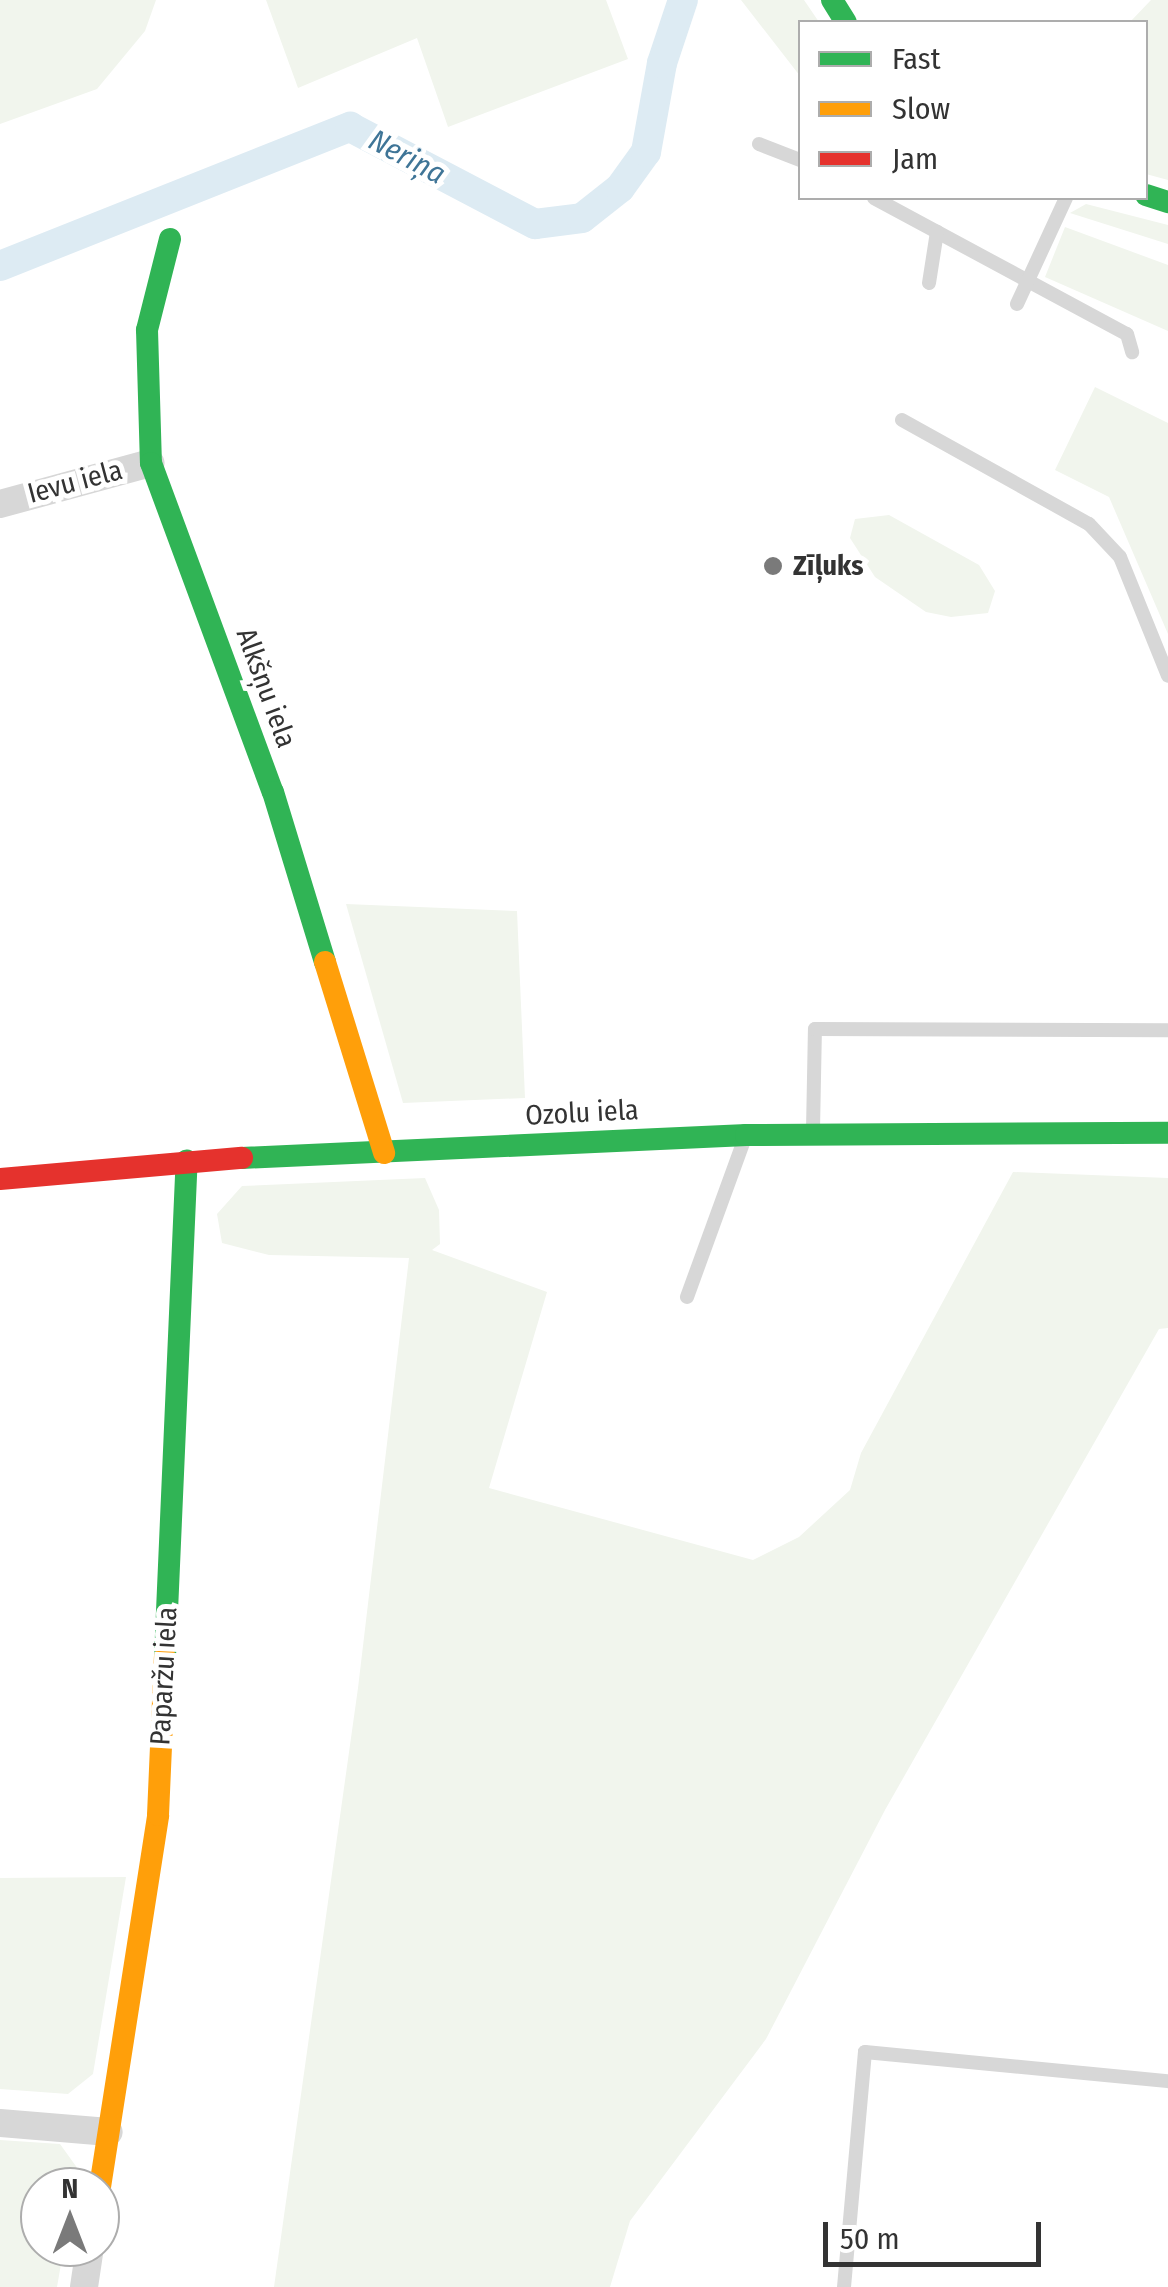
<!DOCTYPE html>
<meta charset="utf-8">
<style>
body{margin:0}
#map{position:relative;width:1168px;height:2287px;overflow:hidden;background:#fff;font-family:"Fira Sans Condensed",sans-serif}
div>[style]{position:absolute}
.green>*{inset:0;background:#f1f5ed}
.canal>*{height:30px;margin:-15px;padding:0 15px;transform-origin:15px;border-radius:15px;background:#ddebf3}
.lane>*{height:14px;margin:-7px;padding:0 7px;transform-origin:7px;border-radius:7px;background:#d7d7d7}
.street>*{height:28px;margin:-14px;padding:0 14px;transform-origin:14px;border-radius:14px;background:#d7d7d7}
.fast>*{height:22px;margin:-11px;padding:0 11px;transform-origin:11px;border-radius:11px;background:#30b455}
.slow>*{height:22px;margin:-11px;padding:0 11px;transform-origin:11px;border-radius:11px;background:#ff9f0a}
.jam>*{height:22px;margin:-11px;padding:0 11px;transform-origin:11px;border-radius:11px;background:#e5322d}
.dots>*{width:28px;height:28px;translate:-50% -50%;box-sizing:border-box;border:5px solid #fff;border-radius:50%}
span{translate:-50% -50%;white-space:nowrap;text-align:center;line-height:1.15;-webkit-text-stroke:10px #fff;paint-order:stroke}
.street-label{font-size:28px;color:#333}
.poi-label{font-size:28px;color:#333;font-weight:700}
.left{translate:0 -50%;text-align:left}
.water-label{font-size:30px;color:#3f7597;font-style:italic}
.legend{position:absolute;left:798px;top:20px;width:350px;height:180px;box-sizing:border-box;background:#fff;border:2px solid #adadad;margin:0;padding:12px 18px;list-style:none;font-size:30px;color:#333}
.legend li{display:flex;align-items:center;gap:20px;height:50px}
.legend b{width:50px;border:2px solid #adadad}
.north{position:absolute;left:20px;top:2167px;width:100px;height:100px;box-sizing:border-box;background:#fff;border:2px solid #adadad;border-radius:50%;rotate:0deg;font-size:28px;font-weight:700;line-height:40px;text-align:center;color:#333}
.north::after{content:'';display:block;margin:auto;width:35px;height:45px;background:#7a7a7a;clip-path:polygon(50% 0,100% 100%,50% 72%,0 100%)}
.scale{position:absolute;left:823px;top:2222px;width:218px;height:45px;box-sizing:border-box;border:5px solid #333;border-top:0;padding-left:12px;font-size:30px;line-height:35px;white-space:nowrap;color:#333;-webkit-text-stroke:8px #fff;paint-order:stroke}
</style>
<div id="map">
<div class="green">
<div style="clip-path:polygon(0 0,156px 0,145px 31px,97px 89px,0 124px)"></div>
<div style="clip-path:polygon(266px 0,606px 0,628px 59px,448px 127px,417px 38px,298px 88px)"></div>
<div style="clip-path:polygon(741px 0,804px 0,819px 22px,800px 22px,800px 76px)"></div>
<div style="clip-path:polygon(1151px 0,1168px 0,1168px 180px,1146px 174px,1146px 22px,1130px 22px)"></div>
<div style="clip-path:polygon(1086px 204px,1168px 225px,1168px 244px,1070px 213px)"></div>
<div style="clip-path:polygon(1065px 227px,1168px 265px,1168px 331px,1045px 277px)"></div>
<div style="clip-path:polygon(1095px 387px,1168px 423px,1168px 634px,1109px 497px,1055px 470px)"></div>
<div style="clip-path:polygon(889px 515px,979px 565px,995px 591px,988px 613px,951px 617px,926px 612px,875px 577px,850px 538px,855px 519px)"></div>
<div style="clip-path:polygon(346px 904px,517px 911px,525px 1098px,403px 1103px)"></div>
<div style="clip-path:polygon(1013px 1172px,1168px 1178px,1168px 1328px,1159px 1329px,885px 1810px,766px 2039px,630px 2221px,610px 2287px,274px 2287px,358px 1688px,409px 1258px,269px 1255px,222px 1243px,217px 1214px,242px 1186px,425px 1178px,439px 1210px,440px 1244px,432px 1250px,547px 1292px,489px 1488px,753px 1560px,799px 1537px,850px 1490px,861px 1453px)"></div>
<div style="clip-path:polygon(126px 1877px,93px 2074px,68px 2094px,0 2089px,0 1878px)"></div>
<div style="clip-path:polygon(0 2140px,60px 2144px,78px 2169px,75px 2187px,40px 2187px,40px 2247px,64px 2247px,57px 2287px,0 2287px)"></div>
</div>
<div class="canal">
<div style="left:0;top:266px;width:377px;rotate:-21.7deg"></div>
<div style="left:350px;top:127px;width:209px;rotate:27.7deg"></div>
<div style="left:535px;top:224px;width:47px;rotate:-7.3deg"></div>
<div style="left:582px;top:218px;width:48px;rotate:-38.3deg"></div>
<div style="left:620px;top:188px;width:44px;rotate:-54.2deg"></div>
<div style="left:646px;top:152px;width:90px;rotate:-79.8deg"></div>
<div style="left:662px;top:63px;width:66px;rotate:-71.6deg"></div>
</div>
<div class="lane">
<div style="left:759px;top:144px;width:44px;rotate:21.3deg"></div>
<div style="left:874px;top:198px;width:287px;rotate:28.3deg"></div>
<div style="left:1127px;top:334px;width:19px;rotate:74deg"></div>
<div style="left:929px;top:283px;width:52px;rotate:-81.1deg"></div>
<div style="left:1017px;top:304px;width:117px;rotate:-65.2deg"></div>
<div style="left:902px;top:420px;width:214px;rotate:29.1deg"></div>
<div style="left:1089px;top:524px;width:45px;rotate:46.8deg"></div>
<div style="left:1120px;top:557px;width:128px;rotate:68deg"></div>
<div style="left:813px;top:1130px;width:101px;rotate:-88.9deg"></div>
<div style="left:815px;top:1029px;width:353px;rotate:0.2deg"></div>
<div style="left:687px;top:1297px;width:169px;rotate:-70deg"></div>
<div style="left:844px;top:2287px;width:236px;rotate:-84.9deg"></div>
<div style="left:865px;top:2052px;width:304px;rotate:5.5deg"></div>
</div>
<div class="street">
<div style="left:0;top:504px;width:156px;rotate:-15.2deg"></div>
<div style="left:0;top:2123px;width:109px;rotate:4.7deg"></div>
<div style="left:84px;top:2287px;width:40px;rotate:-81.5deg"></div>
</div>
<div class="fast">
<div style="left:832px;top:0;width:26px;rotate:58deg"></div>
<div style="left:1146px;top:195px;width:23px;rotate:18deg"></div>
<div style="left:170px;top:239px;width:94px;rotate:104.2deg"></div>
<div style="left:147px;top:330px;width:133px;rotate:88.3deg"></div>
<div style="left:151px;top:463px;width:351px;rotate:69.7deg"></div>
<div style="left:273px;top:792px;width:178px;rotate:73deg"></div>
<div style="left:242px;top:1158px;width:505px;rotate:-2.61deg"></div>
<div style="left:746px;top:1135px;width:422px;rotate:-0.3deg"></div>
<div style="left:165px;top:1657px;width:497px;rotate:-87.5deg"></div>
</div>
<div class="slow">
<div style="left:325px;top:962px;width:200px;rotate:72.8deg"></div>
<div style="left:100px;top:2187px;width:376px;rotate:-81.1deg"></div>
<div style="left:158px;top:1815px;width:158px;rotate:-87.5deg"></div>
</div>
<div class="jam">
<div style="left:0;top:1179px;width:243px;rotate:-5deg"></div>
</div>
<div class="dots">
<div style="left:773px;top:566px;background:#7a7a7a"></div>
</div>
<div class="street-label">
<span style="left:75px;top:482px;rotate:-15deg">Ievu iela</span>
<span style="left:266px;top:688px;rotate:70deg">Alkšņu iela</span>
<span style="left:582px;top:1113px;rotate:-3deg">Ozolu iela</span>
<span style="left:164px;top:1676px;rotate:-87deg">Paparžu iela</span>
</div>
<div class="poi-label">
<span class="left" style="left:793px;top:566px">Zīļuks</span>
</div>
<div class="water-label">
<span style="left:407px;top:157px;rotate:28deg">Neriņa</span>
</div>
<ul class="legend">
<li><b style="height:12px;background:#30b455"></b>Fast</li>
<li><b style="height:12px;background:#ff9f0a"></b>Slow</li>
<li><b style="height:12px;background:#e5322d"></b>Jam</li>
</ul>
<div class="north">N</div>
<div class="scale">50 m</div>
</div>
